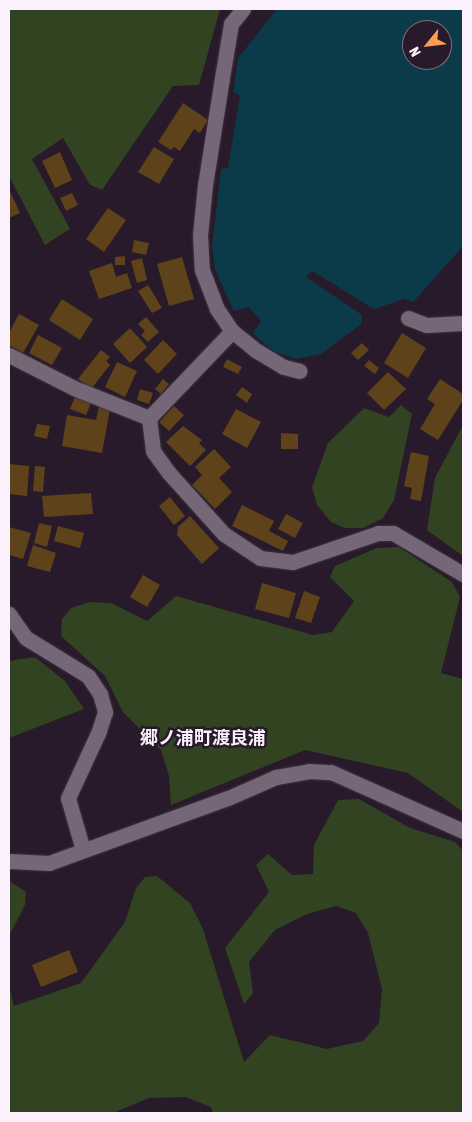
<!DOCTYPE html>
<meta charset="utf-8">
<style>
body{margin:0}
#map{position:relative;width:472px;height:1122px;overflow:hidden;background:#281a2a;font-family:"Asap Condensed","Noto Sans JP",sans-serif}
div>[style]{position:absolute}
.green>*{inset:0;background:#324321}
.water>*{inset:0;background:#0b3a48}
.building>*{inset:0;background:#5e431a}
.roads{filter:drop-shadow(0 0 1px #3f3441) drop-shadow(0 0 1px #3f3441)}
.street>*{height:15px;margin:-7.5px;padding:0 7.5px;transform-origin:7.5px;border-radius:7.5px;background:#756678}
span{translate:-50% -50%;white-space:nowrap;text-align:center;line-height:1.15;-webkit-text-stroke:5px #281a2a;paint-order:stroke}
.quarter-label{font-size:18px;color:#faf1fc;font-weight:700}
.frame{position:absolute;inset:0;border:10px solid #faf1fc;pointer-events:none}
.north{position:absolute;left:402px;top:20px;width:50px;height:50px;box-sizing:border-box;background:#281a2a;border:1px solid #7c707e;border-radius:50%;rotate:241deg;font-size:14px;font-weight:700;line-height:20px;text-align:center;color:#faf1fc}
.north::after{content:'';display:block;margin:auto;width:18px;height:22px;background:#fb9e52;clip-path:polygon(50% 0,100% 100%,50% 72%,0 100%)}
</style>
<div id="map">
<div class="green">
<div style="clip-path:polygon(9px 9px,220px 9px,199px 85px,173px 86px,102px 190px,90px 185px,63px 138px,32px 159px,70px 229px,45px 245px,9px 176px)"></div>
<div style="clip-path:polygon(401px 405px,412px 414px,394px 500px,383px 518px,363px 528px,345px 528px,331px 522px,317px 505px,312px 487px,328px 443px,364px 408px,389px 417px)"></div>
<div style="clip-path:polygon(463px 425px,463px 556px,427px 530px,435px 478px)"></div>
<div style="clip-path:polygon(399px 547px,452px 582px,460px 597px,441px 673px,463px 679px,463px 812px,408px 773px,305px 750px,171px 805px,169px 776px,161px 750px,123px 712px,105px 676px,61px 636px,62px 619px,71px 608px,90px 602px,111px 603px,147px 621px,176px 596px,313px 635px,332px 632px,354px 601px,330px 577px,335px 566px,377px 548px)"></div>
<div style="clip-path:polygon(35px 657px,65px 681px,84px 709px,9px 738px,9px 661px)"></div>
<div style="clip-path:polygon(359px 799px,410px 828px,455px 842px,463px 851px,463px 1113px,213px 1113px,211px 1107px,185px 1097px,149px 1098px,113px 1113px,9px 1113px,9px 985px,14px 1006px,81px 983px,125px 922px,136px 888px,145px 877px,157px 876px,190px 903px,203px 929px,244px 1062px,270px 1035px,327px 1049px,363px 1041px,379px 1023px,382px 989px,368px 933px,356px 913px,336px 906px,307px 914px,275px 930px,249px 962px,253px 993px,244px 1004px,225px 948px,269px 892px,256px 865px,268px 854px,292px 875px,313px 874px,314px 845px,338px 800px)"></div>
<div style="clip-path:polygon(9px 881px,26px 892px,25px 905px,9px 936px)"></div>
</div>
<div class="water">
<div style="clip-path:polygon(evenodd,277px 9px,463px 9px,463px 246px,413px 302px,404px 299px,374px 309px,312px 271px,306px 277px,362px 315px,361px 324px,321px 354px,297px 359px,275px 352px,259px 339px,253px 333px,261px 321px,249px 307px,234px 311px,215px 270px,212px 246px,221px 169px,228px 168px,240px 96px,233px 92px,238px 58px,277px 9px,412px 30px,442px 30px,442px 60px,412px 60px,412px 30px)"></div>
</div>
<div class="building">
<div style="clip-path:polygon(183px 103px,208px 120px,200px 133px,194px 129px,180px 151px,174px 147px,171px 150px,158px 142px)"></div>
<div style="clip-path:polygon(154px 147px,174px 159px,159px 184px,138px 172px)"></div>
<div style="clip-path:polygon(60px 152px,72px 180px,55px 188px,42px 161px)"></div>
<div style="clip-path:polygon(9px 189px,20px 213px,9px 218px)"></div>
<div style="clip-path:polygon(72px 193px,78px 205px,66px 211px,60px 198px)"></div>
<div style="clip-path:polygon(108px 208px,126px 220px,104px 252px,86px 239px)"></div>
<div style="clip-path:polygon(134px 240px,149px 243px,146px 255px,132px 252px)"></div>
<div style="clip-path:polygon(125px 256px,125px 265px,115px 265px,115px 257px)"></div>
<div style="clip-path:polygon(182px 257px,194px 299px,169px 306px,157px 264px)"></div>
<div style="clip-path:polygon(142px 258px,147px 280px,137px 283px,131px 261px)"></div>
<div style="clip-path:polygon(112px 263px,116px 277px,127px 273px,132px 288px,99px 299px,89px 271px)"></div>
<div style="clip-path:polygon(148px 285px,162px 308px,152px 313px,138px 291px)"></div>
<div style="clip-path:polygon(62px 299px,93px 319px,80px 340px,49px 320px)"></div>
<div style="clip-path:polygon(19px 314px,39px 325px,23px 353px,9px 345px,9px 333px)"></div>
<div style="clip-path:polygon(146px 317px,159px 332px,148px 342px,141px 335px,145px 331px,138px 324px)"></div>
<div style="clip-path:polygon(130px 328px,147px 347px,130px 363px,113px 344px)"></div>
<div style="clip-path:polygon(402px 333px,426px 348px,408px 378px,384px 363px)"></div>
<div style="clip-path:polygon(38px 335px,62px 348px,52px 365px,29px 353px)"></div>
<div style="clip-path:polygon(163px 340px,177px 354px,158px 374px,144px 360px)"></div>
<div style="clip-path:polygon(362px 343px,369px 350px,358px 360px,351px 353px)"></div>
<div style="clip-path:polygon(101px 350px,110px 357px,106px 361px,110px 365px,91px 389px,78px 379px)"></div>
<div style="clip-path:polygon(227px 359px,242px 367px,238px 374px,223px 367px)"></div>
<div style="clip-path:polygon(369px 360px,379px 368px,375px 374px,364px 366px)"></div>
<div style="clip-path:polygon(117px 362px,137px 371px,125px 397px,105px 387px)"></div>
<div style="clip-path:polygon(388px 372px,406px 389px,384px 410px,367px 393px)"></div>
<div style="clip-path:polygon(163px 379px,169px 384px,161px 394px,155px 389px)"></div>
<div style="clip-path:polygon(440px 379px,463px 394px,463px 400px,438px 440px,420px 429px,435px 404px,427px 399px)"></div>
<div style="clip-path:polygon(242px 387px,252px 394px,247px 403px,236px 395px)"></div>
<div style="clip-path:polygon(140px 389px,153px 393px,149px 404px,137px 400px)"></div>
<div style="clip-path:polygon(76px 394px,92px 401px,86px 415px,70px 409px)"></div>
<div style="clip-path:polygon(99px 406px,110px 409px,102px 453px,62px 446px,67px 415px,96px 420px)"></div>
<div style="clip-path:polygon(174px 406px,184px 415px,169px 431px,159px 422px)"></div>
<div style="clip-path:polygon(236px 409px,261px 422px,247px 448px,222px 434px)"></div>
<div style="clip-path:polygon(37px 424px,50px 426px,47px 439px,34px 436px)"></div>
<div style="clip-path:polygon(183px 426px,202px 440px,199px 443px,206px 450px,190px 466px,166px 442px)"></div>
<div style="clip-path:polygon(281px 433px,298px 434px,298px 449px,281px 449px)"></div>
<div style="clip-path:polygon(214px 449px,231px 467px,219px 478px,232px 492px,215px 509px,192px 485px,202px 475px,195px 467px)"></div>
<div style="clip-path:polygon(411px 452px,429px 456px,421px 501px,410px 499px,412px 488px,404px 486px)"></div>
<div style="clip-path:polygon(9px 464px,29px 466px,27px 496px,9px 494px)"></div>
<div style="clip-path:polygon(35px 466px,45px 467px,43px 492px,33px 491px)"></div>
<div style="clip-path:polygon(91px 493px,93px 514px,44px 517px,42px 496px)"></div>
<div style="clip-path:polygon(170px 497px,185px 516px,174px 525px,159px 506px)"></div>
<div style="clip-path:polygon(242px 505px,274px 521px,269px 531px,288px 541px,283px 551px,232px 526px)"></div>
<div style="clip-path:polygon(286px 514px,303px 523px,295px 538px,278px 529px)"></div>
<div style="clip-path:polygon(190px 516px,219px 548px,202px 564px,177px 535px,178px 527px)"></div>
<div style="clip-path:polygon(39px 523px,52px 526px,47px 547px,34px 543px)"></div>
<div style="clip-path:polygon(58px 526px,84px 533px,80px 548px,54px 541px)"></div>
<div style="clip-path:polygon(9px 527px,31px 533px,23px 559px,9px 555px)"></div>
<div style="clip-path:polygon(33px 545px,56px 553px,50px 572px,27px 566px)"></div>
<div style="clip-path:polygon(143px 575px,160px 585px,147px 607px,130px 597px)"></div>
<div style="clip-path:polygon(262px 583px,296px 593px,289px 618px,255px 609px)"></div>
<div style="clip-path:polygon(304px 591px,320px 597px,311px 623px,295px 618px)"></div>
<div style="clip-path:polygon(69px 950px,78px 972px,41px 987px,32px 965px)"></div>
</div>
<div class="roads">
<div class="street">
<div style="left:243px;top:9px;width:19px;rotate:129deg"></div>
<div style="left:231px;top:24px;width:55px;rotate:99.5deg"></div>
<div style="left:222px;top:78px;width:108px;rotate:99deg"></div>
<div style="left:205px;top:185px;width:50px;rotate:95.7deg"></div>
<div style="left:200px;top:235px;width:35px;rotate:87deg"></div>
<div style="left:202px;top:270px;width:42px;rotate:69deg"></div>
<div style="left:217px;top:309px;width:27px;rotate:56deg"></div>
<div style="left:232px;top:331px;width:32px;rotate:39deg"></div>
<div style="left:257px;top:351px;width:31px;rotate:31deg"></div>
<div style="left:284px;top:367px;width:16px;rotate:14deg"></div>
<div style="left:408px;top:318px;width:19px;rotate:21deg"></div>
<div style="left:426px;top:325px;width:37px;rotate:-3deg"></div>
<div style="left:9px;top:355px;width:73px;rotate:26.9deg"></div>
<div style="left:74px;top:388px;width:81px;rotate:21.8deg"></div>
<div style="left:149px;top:418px;width:33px;rotate:83deg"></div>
<div style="left:153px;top:451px;width:27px;rotate:54deg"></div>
<div style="left:169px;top:473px;width:82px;rotate:48deg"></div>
<div style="left:224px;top:534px;width:43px;rotate:33.7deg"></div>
<div style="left:260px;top:558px;width:33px;rotate:7deg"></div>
<div style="left:293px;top:562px;width:90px;rotate:-18.8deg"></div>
<div style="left:378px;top:533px;width:15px"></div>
<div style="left:393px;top:533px;width:81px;rotate:30.4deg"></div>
<div style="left:149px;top:418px;width:120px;rotate:-46.3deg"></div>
<div style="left:9px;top:614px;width:29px;rotate:55deg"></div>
<div style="left:26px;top:638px;width:73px;rotate:31.5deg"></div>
<div style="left:88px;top:676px;width:22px;rotate:56deg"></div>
<div style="left:100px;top:694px;width:19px;rotate:74deg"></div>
<div style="left:105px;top:712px;width:20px;rotate:108deg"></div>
<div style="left:99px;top:731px;width:74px;rotate:114.8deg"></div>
<div style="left:68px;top:798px;width:54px;rotate:73.9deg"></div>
<div style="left:9px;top:861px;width:40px;rotate:2.9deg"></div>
<div style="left:49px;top:863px;width:190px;rotate:-20deg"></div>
<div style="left:228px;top:798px;width:52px;rotate:-23.6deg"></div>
<div style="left:276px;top:777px;width:34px;rotate:-10deg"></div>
<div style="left:309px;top:771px;width:22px;rotate:3deg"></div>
<div style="left:331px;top:772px;width:145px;rotate:24.1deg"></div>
</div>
</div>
<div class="quarter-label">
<span style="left:203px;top:738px">郷ノ浦町渡良浦</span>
</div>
<div class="frame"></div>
<div class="north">N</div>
</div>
